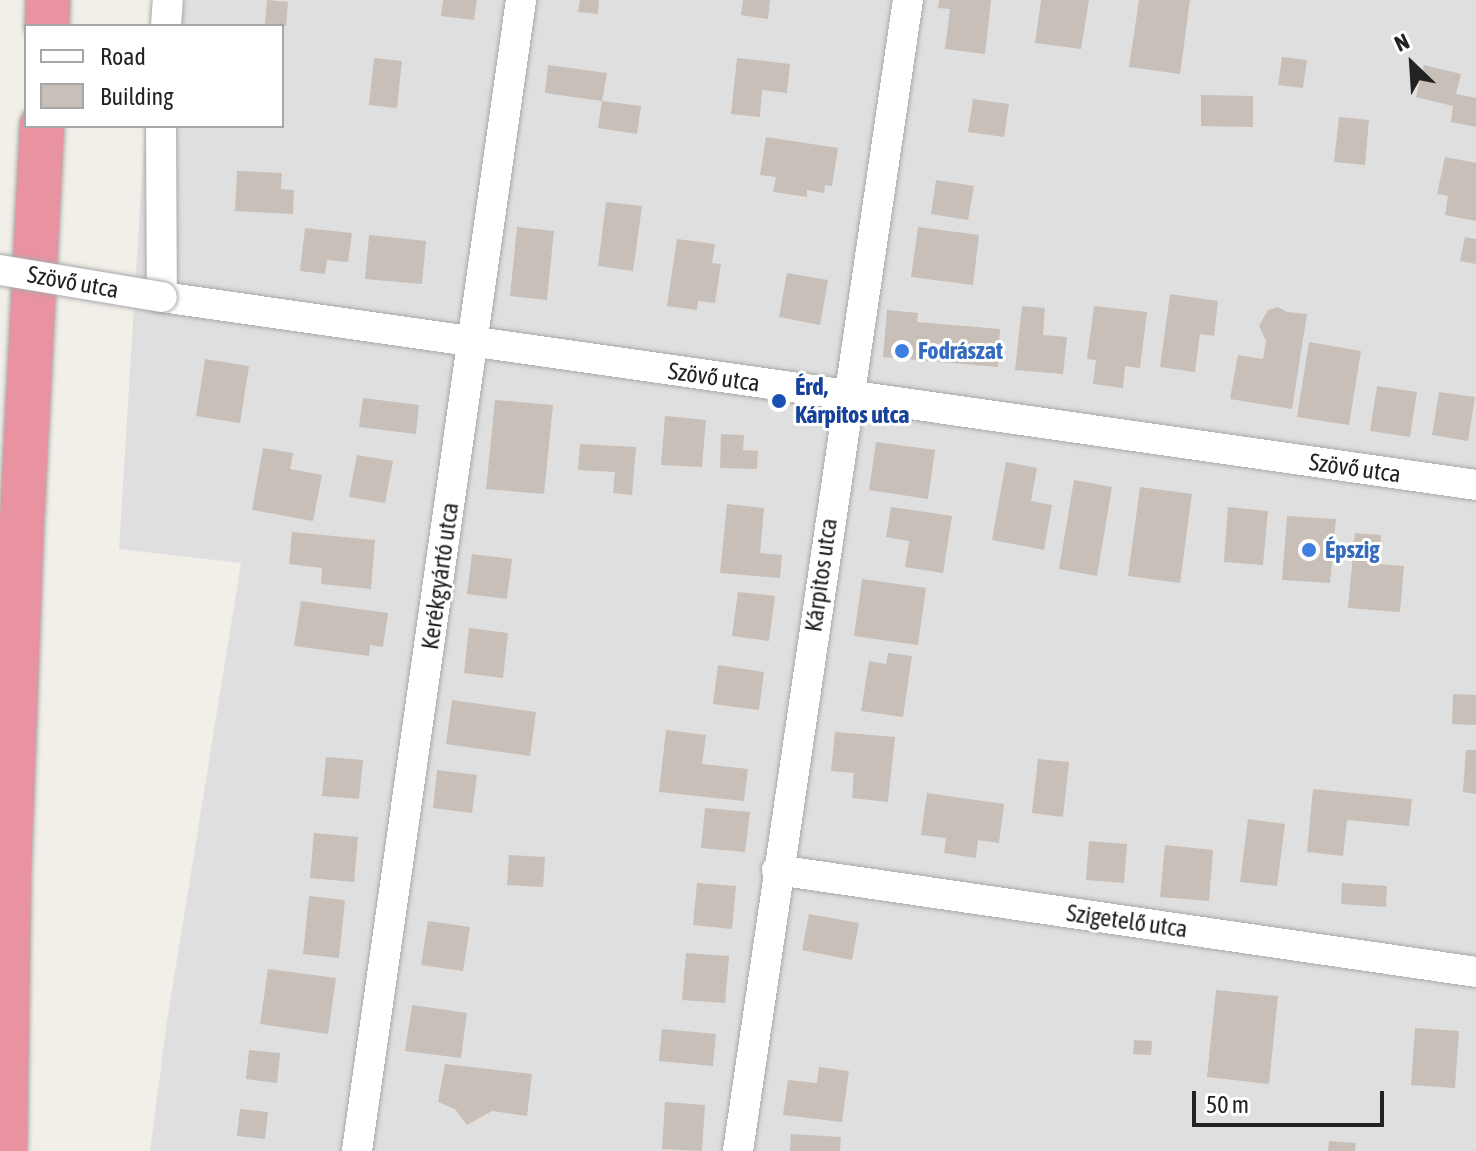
<!DOCTYPE html>
<meta charset="utf-8">
<style>
body{margin:0}
#map{position:relative;width:1476px;height:1151px;overflow:hidden;background:#f2efe9;font-family:"Asap Condensed",sans-serif}
div>[style]{position:absolute}
.residential>*{inset:0;background:#e0dfdf}
.building>*{inset:0;background:#c7bfb8}
.roads{filter:drop-shadow(0 0 2px #a9a9a9) drop-shadow(0 0 2px #a9a9a9)}
.minor>*{height:30px;margin:-15px;padding:0 15px;transform-origin:15px;border-radius:15px;background:#fff}
.highway>*{height:44px;margin:-22px;padding:0 22px;transform-origin:22px;border-radius:22px;background:#e892a2}
.bridges{filter:drop-shadow(0 0 2px #a9a9a9) drop-shadow(0 0 2px #a9a9a9)}
.minor-bridge>*{height:30px;margin:-15px;padding:0 15px;transform-origin:15px;border-radius:15px;background:#fff}
.dots>*{width:22px;height:22px;translate:-50% -50%;box-sizing:border-box;border:4px solid #fff;border-radius:50%}
span{translate:-50% -50%;white-space:nowrap;text-align:center;line-height:1.15;-webkit-text-stroke:6px #fff;paint-order:stroke}
.street-label{font-size:24px;color:#222}
.shop-label{font-size:24px;color:#366cbe;font-weight:700}
.left{translate:0 -50%;text-align:left}
.transit-label{font-size:24px;color:#164399;font-weight:700}
.legend{position:absolute;left:24px;top:24px;width:260px;height:104px;box-sizing:border-box;background:#fff;border:2px solid #a7a7a7;margin:0;padding:10px 14px;list-style:none;font-size:24px;color:#222}
.legend li{display:flex;align-items:center;gap:16px;height:40px}
.legend b{width:40px;border:2px solid #a7a7a7}
.north{position:absolute;left:1372px;top:24px;width:80px;height:80px;-webkit-text-stroke:6px #fff;paint-order:stroke;rotate:335deg;font-size:22px;font-weight:700;line-height:32px;text-align:center;color:#222}
.north::after{content:'';display:block;margin:auto;width:28px;height:36px;background:#222;clip-path:polygon(50% 0,100% 100%,50% 72%,0 100%)}
.scale{position:absolute;left:1192px;top:1091px;width:192px;height:36px;box-sizing:border-box;border:4px solid #222;border-top:0;padding-left:10px;font-size:24px;line-height:28px;white-space:nowrap;color:#222;-webkit-text-stroke:6px #fff;paint-order:stroke}
</style>
<div id="map">
<div class="residential">
<div style="clip-path:polygon(155px 0,1476px 0,1476px 1151px,150px 1151px,167px 1021px,241px 563px,119px 549px,145px 126px,282px 126px,282px 26px,153px 26px)"></div>
</div>
<div class="building">
<div style="clip-path:polygon(267px 0,288px 2px,286px 26px,265px 24px)"></div>
<div style="clip-path:polygon(443px 0,477px 0,474px 20px,441px 16px)"></div>
<div style="clip-path:polygon(580px 0,599px 0,598px 14px,578px 12px)"></div>
<div style="clip-path:polygon(743px 0,770px 0,768px 19px,741px 15px)"></div>
<div style="clip-path:polygon(939px 0,991px 0,985px 54px,945px 49px,950px 9px,938px 8px)"></div>
<div style="clip-path:polygon(1041px 0,1089px 0,1081px 49px,1035px 43px)"></div>
<div style="clip-path:polygon(1139px 0,1190px 0,1180px 74px,1129px 67px)"></div>
<div style="clip-path:polygon(1282px 57px,1307px 60px,1303px 88px,1278px 85px)"></div>
<div style="clip-path:polygon(374px 58px,402px 61px,397px 108px,369px 105px)"></div>
<div style="clip-path:polygon(737px 58px,790px 64px,787px 93px,762px 90px,760px 117px,731px 114px)"></div>
<div style="clip-path:polygon(548px 65px,607px 73px,602px 101px,641px 106px,637px 134px,598px 128px,602px 101px,545px 93px)"></div>
<div style="clip-path:polygon(1424px 65px,1461px 74px,1456px 94px,1476px 98px,1476px 127px,1451px 122px,1453px 106px,1416px 97px)"></div>
<div style="clip-path:polygon(1201px 95px,1253px 96px,1253px 127px,1201px 126px)"></div>
<div style="clip-path:polygon(973px 99px,1009px 104px,1004px 137px,968px 132px)"></div>
<div style="clip-path:polygon(1339px 117px,1369px 120px,1365px 165px,1334px 162px)"></div>
<div style="clip-path:polygon(766px 137px,838px 148px,832px 186px,825px 185px,824px 193px,807px 190px,807px 197px,773px 192px,776px 177px,760px 175px)"></div>
<div style="clip-path:polygon(1445px 157px,1476px 163px,1476px 221px,1445px 215px,1448px 196px,1437px 194px)"></div>
<div style="clip-path:polygon(237px 171px,282px 173px,281px 189px,294px 190px,293px 214px,235px 211px)"></div>
<div style="clip-path:polygon(936px 180px,974px 186px,968px 220px,931px 214px)"></div>
<div style="clip-path:polygon(606px 202px,642px 206px,633px 271px,598px 266px)"></div>
<div style="clip-path:polygon(517px 227px,554px 231px,547px 300px,510px 296px)"></div>
<div style="clip-path:polygon(918px 227px,979px 235px,973px 285px,911px 277px)"></div>
<div style="clip-path:polygon(305px 228px,352px 233px,348px 262px,327px 260px,325px 274px,300px 271px)"></div>
<div style="clip-path:polygon(369px 235px,426px 241px,422px 284px,365px 279px)"></div>
<div style="clip-path:polygon(1465px 237px,1476px 239px,1476px 264px,1460px 261px)"></div>
<div style="clip-path:polygon(677px 239px,715px 244px,712px 263px,721px 264px,715px 303px,698px 301px,697px 310px,667px 306px)"></div>
<div style="clip-path:polygon(787px 273px,828px 280px,820px 325px,779px 317px)"></div>
<div style="clip-path:polygon(1170px 294px,1218px 301px,1214px 336px,1200px 334px,1195px 372px,1160px 367px)"></div>
<div style="clip-path:polygon(1022px 306px,1045px 308px,1043px 335px,1067px 337px,1063px 374px,1015px 370px)"></div>
<div style="clip-path:polygon(1094px 306px,1147px 312px,1140px 368px,1125px 366px,1123px 388px,1093px 384px,1096px 360px,1087px 359px)"></div>
<div style="clip-path:polygon(1278px 307px,1287px 312px,1307px 314px,1292px 409px,1230px 399px,1238px 355px,1263px 359px,1266px 341px,1259px 326px,1268px 310px)"></div>
<div style="clip-path:polygon(887px 310px,918px 313px,917px 322px,1000px 329px,998px 367px,883px 357px)"></div>
<div style="clip-path:polygon(1309px 342px,1361px 351px,1349px 425px,1297px 417px)"></div>
<div style="clip-path:polygon(205px 359px,249px 366px,240px 423px,196px 416px)"></div>
<div style="clip-path:polygon(1377px 386px,1417px 392px,1410px 437px,1370px 431px)"></div>
<div style="clip-path:polygon(1439px 392px,1475px 397px,1468px 441px,1432px 435px)"></div>
<div style="clip-path:polygon(363px 398px,419px 405px,416px 434px,359px 427px)"></div>
<div style="clip-path:polygon(495px 400px,553px 405px,544px 494px,486px 489px)"></div>
<div style="clip-path:polygon(665px 416px,706px 420px,702px 467px,661px 465px)"></div>
<div style="clip-path:polygon(721px 434px,744px 435px,743px 450px,758px 451px,757px 469px,720px 468px)"></div>
<div style="clip-path:polygon(876px 442px,935px 450px,928px 499px,869px 490px)"></div>
<div style="clip-path:polygon(580px 444px,636px 447px,632px 495px,613px 493px,615px 472px,578px 470px)"></div>
<div style="clip-path:polygon(263px 448px,293px 453px,290px 469px,322px 475px,313px 521px,252px 510px)"></div>
<div style="clip-path:polygon(357px 455px,393px 461px,385px 503px,349px 497px)"></div>
<div style="clip-path:polygon(1006px 462px,1037px 468px,1031px 501px,1052px 505px,1044px 550px,992px 540px)"></div>
<div style="clip-path:polygon(1074px 480px,1112px 487px,1097px 576px,1059px 569px)"></div>
<div style="clip-path:polygon(1140px 487px,1192px 494px,1180px 583px,1128px 576px)"></div>
<div style="clip-path:polygon(727px 504px,764px 508px,760px 553px,782px 555px,780px 578px,720px 573px)"></div>
<div style="clip-path:polygon(891px 507px,952px 516px,943px 573px,905px 567px,909px 541px,886px 537px)"></div>
<div style="clip-path:polygon(1228px 507px,1268px 511px,1263px 565px,1224px 562px)"></div>
<div style="clip-path:polygon(1287px 516px,1336px 519px,1330px 583px,1282px 580px)"></div>
<div style="clip-path:polygon(292px 532px,375px 540px,371px 589px,321px 584px,322px 568px,289px 564px)"></div>
<div style="clip-path:polygon(1355px 533px,1381px 535px,1379px 564px,1404px 566px,1400px 612px,1348px 608px)"></div>
<div style="clip-path:polygon(472px 554px,512px 559px,507px 599px,467px 594px)"></div>
<div style="clip-path:polygon(862px 579px,926px 588px,918px 645px,854px 636px)"></div>
<div style="clip-path:polygon(738px 592px,775px 596px,769px 641px,732px 636px)"></div>
<div style="clip-path:polygon(301px 601px,388px 613px,383px 647px,370px 645px,369px 656px,294px 646px)"></div>
<div style="clip-path:polygon(469px 628px,508px 633px,503px 678px,464px 673px)"></div>
<div style="clip-path:polygon(888px 653px,912px 656px,903px 717px,861px 711px,869px 661px,886px 664px)"></div>
<div style="clip-path:polygon(718px 665px,764px 672px,759px 710px,713px 704px)"></div>
<div style="clip-path:polygon(1453px 694px,1476px 695px,1476px 725px,1452px 724px)"></div>
<div style="clip-path:polygon(452px 700px,536px 712px,530px 756px,446px 744px)"></div>
<div style="clip-path:polygon(666px 730px,706px 735px,702px 764px,748px 769px,744px 801px,659px 792px)"></div>
<div style="clip-path:polygon(835px 732px,895px 737px,888px 802px,852px 798px,854px 773px,831px 771px)"></div>
<div style="clip-path:polygon(1466px 750px,1476px 750px,1476px 794px,1463px 792px)"></div>
<div style="clip-path:polygon(326px 757px,363px 760px,359px 799px,322px 796px)"></div>
<div style="clip-path:polygon(1038px 759px,1069px 762px,1063px 817px,1032px 813px)"></div>
<div style="clip-path:polygon(437px 770px,477px 775px,472px 813px,433px 808px)"></div>
<div style="clip-path:polygon(1313px 789px,1412px 799px,1409px 826px,1347px 820px,1343px 856px,1307px 852px)"></div>
<div style="clip-path:polygon(927px 793px,1004px 804px,999px 843px,978px 840px,976px 858px,944px 853px,946px 838px,921px 835px)"></div>
<div style="clip-path:polygon(705px 808px,750px 812px,745px 852px,701px 848px)"></div>
<div style="clip-path:polygon(1248px 819px,1285px 824px,1277px 886px,1240px 882px)"></div>
<div style="clip-path:polygon(314px 833px,358px 837px,354px 882px,310px 878px)"></div>
<div style="clip-path:polygon(1089px 841px,1127px 844px,1124px 883px,1086px 880px)"></div>
<div style="clip-path:polygon(1165px 845px,1213px 850px,1209px 901px,1160px 897px)"></div>
<div style="clip-path:polygon(509px 855px,545px 857px,543px 887px,507px 885px)"></div>
<div style="clip-path:polygon(697px 883px,736px 886px,732px 929px,693px 925px)"></div>
<div style="clip-path:polygon(1342px 883px,1387px 886px,1386px 907px,1341px 904px)"></div>
<div style="clip-path:polygon(309px 896px,345px 900px,339px 958px,303px 954px)"></div>
<div style="clip-path:polygon(809px 914px,859px 923px,852px 960px,802px 950px)"></div>
<div style="clip-path:polygon(428px 921px,470px 927px,463px 971px,421px 965px)"></div>
<div style="clip-path:polygon(686px 953px,729px 956px,725px 1003px,682px 1000px)"></div>
<div style="clip-path:polygon(268px 969px,336px 978px,328px 1034px,260px 1024px)"></div>
<div style="clip-path:polygon(1216px 990px,1278px 996px,1269px 1084px,1207px 1077px)"></div>
<div style="clip-path:polygon(412px 1005px,467px 1013px,461px 1058px,405px 1051px)"></div>
<div style="clip-path:polygon(1415px 1028px,1459px 1031px,1455px 1088px,1411px 1085px)"></div>
<div style="clip-path:polygon(662px 1029px,716px 1034px,713px 1066px,659px 1061px)"></div>
<div style="clip-path:polygon(1134px 1040px,1152px 1041px,1151px 1055px,1133px 1054px)"></div>
<div style="clip-path:polygon(249px 1050px,280px 1053px,277px 1083px,246px 1079px)"></div>
<div style="clip-path:polygon(445px 1064px,532px 1074px,527px 1116px,492px 1111px,467px 1125px,455px 1109px,438px 1102px)"></div>
<div style="clip-path:polygon(819px 1067px,849px 1071px,842px 1122px,783px 1115px,788px 1080px,817px 1083px)"></div>
<div style="clip-path:polygon(665px 1102px,705px 1105px,702px 1151px,662px 1149px)"></div>
<div style="clip-path:polygon(240px 1109px,268px 1112px,265px 1139px,237px 1136px)"></div>
<div style="clip-path:polygon(791px 1134px,841px 1137px,840px 1151px,790px 1151px)"></div>
<div style="clip-path:polygon(1329px 1141px,1356px 1143px,1355px 1151px,1328px 1151px)"></div>
</div>
<div class="roads">
<div class="minor">
<div style="left:166px;top:26px;width:26px;rotate:-86deg"></div>
<div style="left:161px;top:126px;width:171px;rotate:89.7deg"></div>
<div style="left:162px;top:297px;width:1327px;rotate:8.14deg"></div>
<div style="left:777px;top:870px;width:706px;rotate:8.3deg"></div>
<div style="left:357px;top:1151px;width:1163px;rotate:-81.89deg"></div>
<div style="left:738px;top:1151px;width:1163px;rotate:-81.6deg"></div>
</div>
<div class="highway">
<div style="left:47px;top:26px;width:26px;rotate:-88deg"></div>
<div style="left:5px;top:1151px;width:281px;rotate:-89.2deg"></div>
<div style="left:9px;top:870px;width:350px;rotate:-87.9deg"></div>
<div style="left:22px;top:520px;width:395px;rotate:-87.1deg"></div>
</div>
</div>
<div class="bridges">
<div class="minor-bridge">
<div style="left:0;top:270px;width:164px;rotate:9.5deg"></div>
</div>
</div>
<div class="dots">
<div style="left:902px;top:351px;background:#3f7fe0"></div>
<div style="left:779px;top:401px;background:#1a4fb4"></div>
<div style="left:1309px;top:550px;background:#3f7fe0"></div>
</div>
<div class="street-label">
<span style="left:73px;top:282px;rotate:10deg">Szövő utca</span>
<span style="left:714px;top:377px;rotate:8deg">Szövő utca</span>
<span style="left:1355px;top:468px;rotate:8deg">Szövő utca</span>
<span style="left:821px;top:575px;rotate:-82deg">Kárpitos utca</span>
<span style="left:440px;top:576px;rotate:-82deg">Kerékgyártó utca</span>
<span style="left:1127px;top:921px;rotate:8deg">Szigetelő utca</span>
</div>
<div class="shop-label">
<span class="left" style="left:918px;top:351px">Fodrászat</span>
<span class="left" style="left:1325px;top:550px">Épszig</span>
</div>
<div class="transit-label">
<span class="left" style="left:795px;top:401px">Érd,<br>Kárpitos utca</span>
</div>
<ul class="legend">
<li><b style="height:10px;background:#fff"></b>Road</li>
<li><b style="height:22px;background:#c7bfb8"></b>Building</li>
</ul>
<div class="north">N</div>
<div class="scale">50 m</div>
</div>
